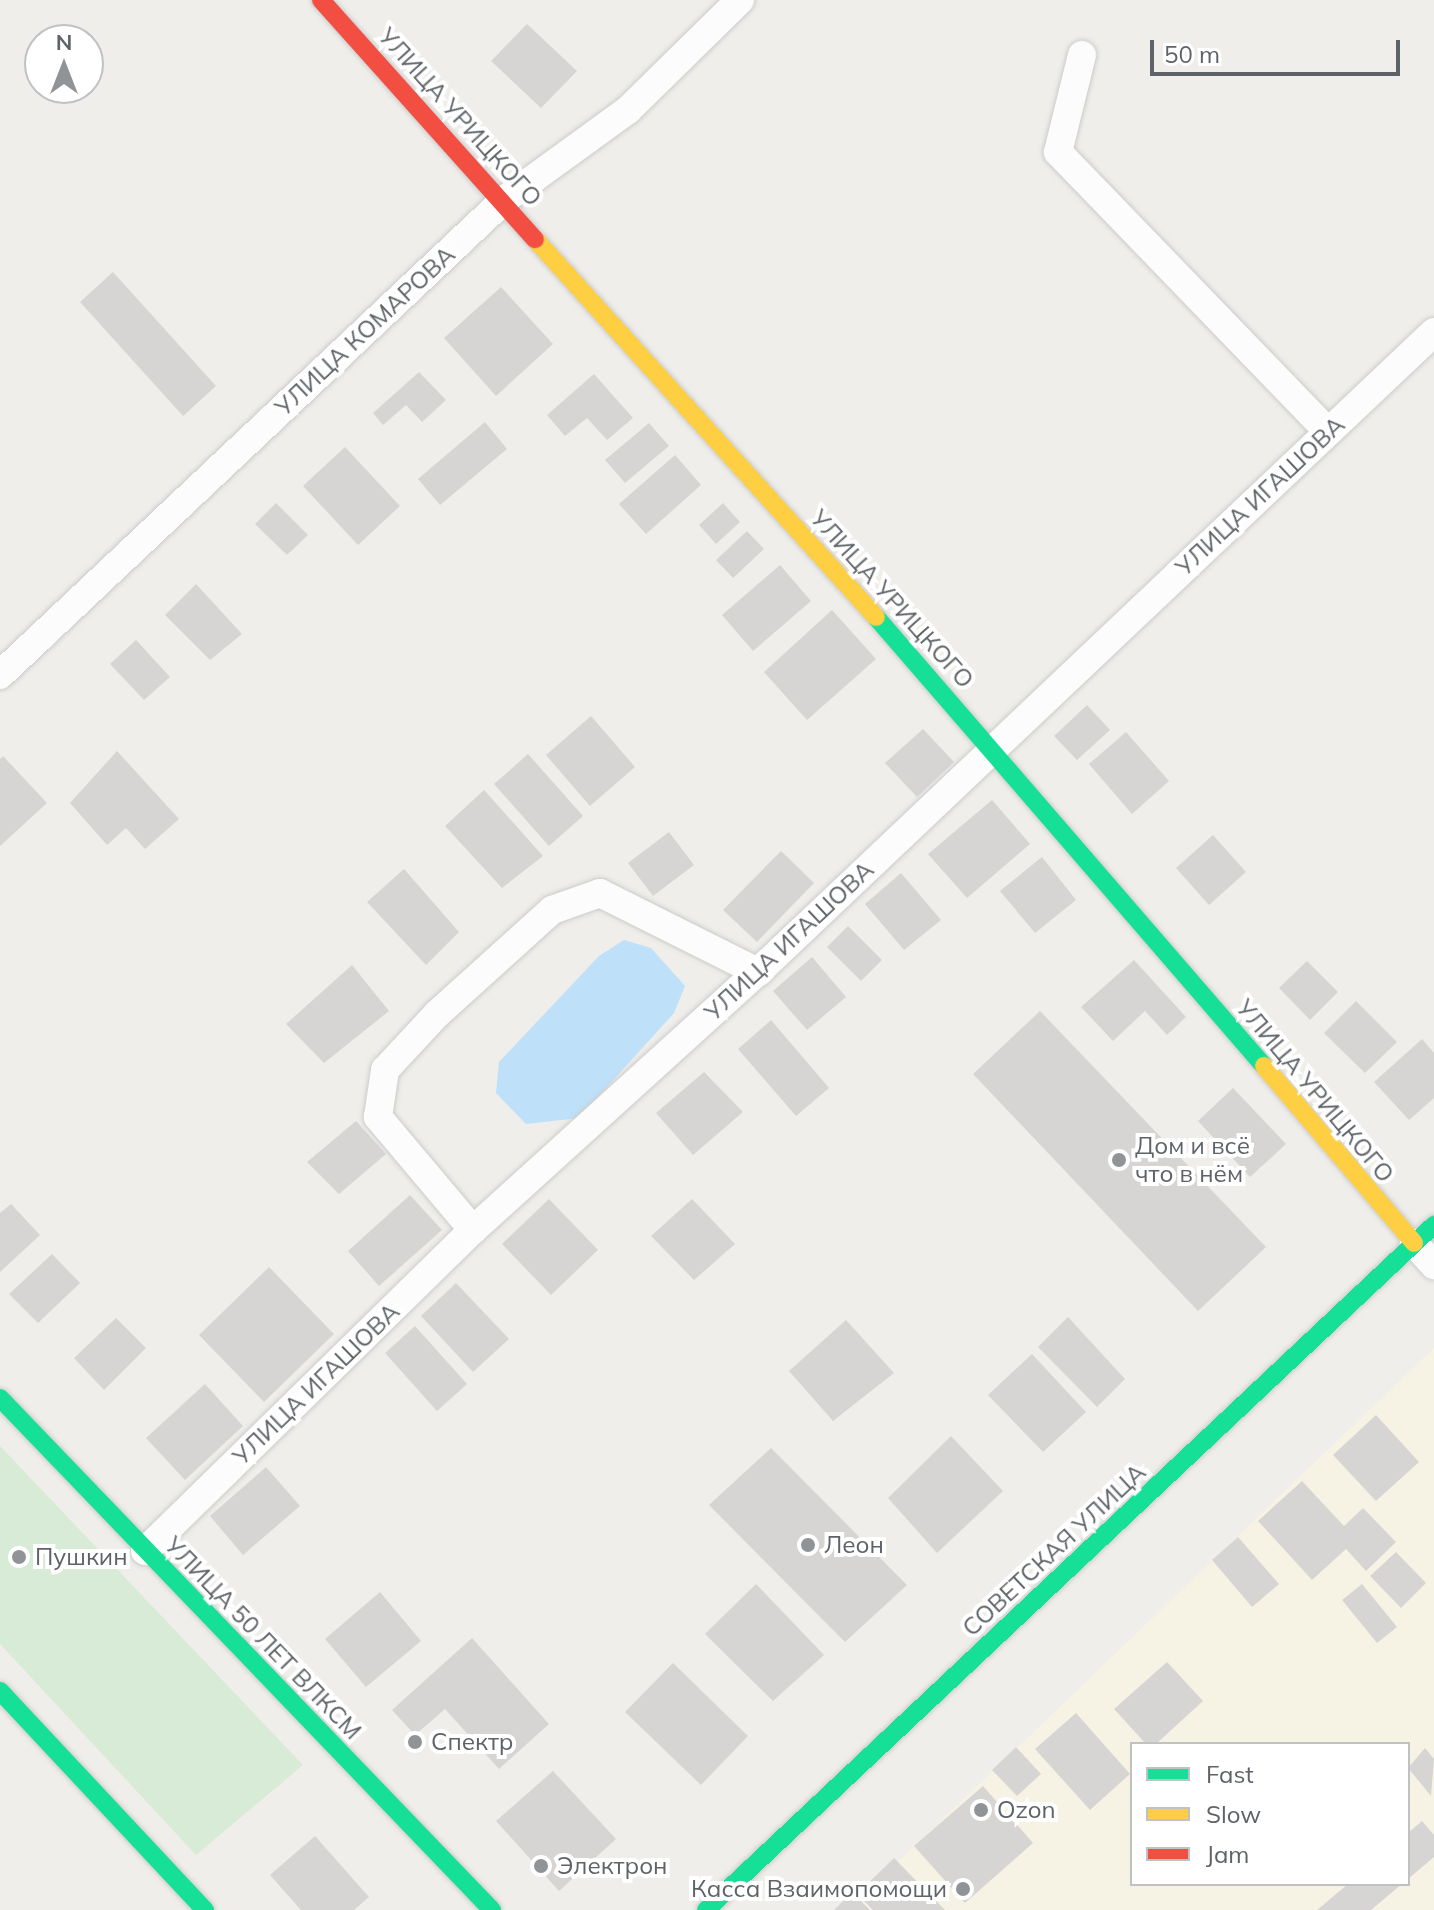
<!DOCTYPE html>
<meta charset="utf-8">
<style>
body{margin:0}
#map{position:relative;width:1434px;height:1910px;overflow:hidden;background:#efeeea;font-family:Mulish,sans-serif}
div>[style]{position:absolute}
.commercial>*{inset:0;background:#f7f3e4}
.green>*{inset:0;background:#d8ebd6}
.water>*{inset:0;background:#bfe0f9}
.building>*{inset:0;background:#d6d5d3}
.roads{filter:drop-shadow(0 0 2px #cbcccc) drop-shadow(0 0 2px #cbcccc)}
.street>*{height:28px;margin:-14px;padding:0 14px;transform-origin:14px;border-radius:14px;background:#fdfcfc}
.fast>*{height:18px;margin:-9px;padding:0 9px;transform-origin:9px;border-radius:9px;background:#16e098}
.slow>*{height:18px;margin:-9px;padding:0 9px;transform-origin:9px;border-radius:9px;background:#ffcf43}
.jam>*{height:18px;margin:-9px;padding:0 9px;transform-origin:9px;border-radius:9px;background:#f24e42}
.dots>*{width:22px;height:22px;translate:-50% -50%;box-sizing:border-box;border:4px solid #fff;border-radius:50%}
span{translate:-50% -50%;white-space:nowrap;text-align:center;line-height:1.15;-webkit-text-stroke:8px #fff;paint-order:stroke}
.street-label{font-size:24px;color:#5f6368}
.poi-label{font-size:24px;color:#5f6368}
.left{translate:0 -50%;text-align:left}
.right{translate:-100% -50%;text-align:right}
.legend{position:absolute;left:1130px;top:1742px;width:280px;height:144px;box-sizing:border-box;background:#fff;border:2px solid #bfc1c3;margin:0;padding:10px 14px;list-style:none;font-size:24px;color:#5f6368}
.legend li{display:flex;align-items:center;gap:16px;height:40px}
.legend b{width:40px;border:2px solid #bfc1c3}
.north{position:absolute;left:24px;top:24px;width:80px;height:80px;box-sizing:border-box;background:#fff;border:2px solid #bfc1c3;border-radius:50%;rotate:0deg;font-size:22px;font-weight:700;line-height:32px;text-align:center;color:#5f6368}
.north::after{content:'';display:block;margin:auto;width:28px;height:36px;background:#919496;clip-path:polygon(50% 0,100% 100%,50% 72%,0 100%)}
.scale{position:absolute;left:1150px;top:40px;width:250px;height:36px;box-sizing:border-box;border:4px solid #5f6368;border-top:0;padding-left:10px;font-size:24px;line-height:28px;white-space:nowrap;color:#5f6368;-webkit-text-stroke:6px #fff;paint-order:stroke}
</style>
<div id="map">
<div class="commercial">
<div style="clip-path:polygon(evenodd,1434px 1348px,1434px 1910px,848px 1910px,1434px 1348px,1132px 1744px,1408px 1744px,1408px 1884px,1132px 1884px,1132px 1744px)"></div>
</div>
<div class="green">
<div style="clip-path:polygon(0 1446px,303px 1765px,196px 1855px,0 1644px)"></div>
</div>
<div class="water">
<div style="clip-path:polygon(624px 940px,651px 948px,685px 986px,674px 1013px,579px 1118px,526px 1124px,496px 1093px,499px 1062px,599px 956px)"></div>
</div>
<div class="building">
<div style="clip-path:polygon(527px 24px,577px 71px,541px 108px,491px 61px)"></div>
<div style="clip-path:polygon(113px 272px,216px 386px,183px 416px,80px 302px)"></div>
<div style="clip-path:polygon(501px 287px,553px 344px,496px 396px,444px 338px)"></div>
<div style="clip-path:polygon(419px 372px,446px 400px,422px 422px,406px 405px,383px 425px,373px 413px)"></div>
<div style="clip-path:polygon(594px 374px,633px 418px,607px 440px,587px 418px,565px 436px,547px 415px)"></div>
<div style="clip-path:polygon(485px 422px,507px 449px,440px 505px,418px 479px)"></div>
<div style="clip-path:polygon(649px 423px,669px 446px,625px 483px,605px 460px)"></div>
<div style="clip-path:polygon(345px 447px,400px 506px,358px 545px,303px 486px)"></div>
<div style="clip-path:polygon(675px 455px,701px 485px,646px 534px,619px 504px)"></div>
<div style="clip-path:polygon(276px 503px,308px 535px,287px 555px,255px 524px)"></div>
<div style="clip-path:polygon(723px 503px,740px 522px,716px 544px,699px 525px)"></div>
<div style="clip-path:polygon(747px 531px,764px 549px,733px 578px,716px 560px)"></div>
<div style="clip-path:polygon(780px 565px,811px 601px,753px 651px,722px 615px)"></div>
<div style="clip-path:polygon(196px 584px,242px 634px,210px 660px,165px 615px)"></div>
<div style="clip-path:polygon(832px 610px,876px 659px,807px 720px,764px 672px)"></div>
<div style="clip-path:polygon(136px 640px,170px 677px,144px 700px,110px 664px)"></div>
<div style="clip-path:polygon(1087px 705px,1110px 730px,1077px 760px,1054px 736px)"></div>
<div style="clip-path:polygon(591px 716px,635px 767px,590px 806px,546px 755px)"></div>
<div style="clip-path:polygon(923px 729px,954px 762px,917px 797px,885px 763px)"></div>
<div style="clip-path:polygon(1126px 732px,1169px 781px,1132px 814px,1089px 764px)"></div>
<div style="clip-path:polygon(117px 751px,179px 819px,145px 849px,126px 828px,107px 845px,70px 803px)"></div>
<div style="clip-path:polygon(528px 754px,583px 816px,549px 846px,494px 784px)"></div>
<div style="clip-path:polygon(3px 756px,47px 803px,0 846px,0 759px)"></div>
<div style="clip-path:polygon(484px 790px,543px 856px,502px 888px,445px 826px)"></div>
<div style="clip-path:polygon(992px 800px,1030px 844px,967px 898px,928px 854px)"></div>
<div style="clip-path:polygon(669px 832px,694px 865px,653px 896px,628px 863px)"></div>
<div style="clip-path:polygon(1213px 835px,1246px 872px,1209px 905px,1176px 868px)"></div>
<div style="clip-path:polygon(781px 851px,814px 883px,757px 942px,723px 910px)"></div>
<div style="clip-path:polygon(1042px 857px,1076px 900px,1035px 933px,1000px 891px)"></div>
<div style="clip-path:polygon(404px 869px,459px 932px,426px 965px,367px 902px)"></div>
<div style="clip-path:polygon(901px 873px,941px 920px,904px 950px,865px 904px)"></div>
<div style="clip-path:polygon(848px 926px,882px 960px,861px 981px,827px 947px)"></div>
<div style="clip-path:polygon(812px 957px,846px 997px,807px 1030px,773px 991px)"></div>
<div style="clip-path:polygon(1134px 960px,1186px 1017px,1167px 1035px,1145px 1011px,1113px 1041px,1081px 1007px)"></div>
<div style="clip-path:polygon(1307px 961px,1338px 992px,1310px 1020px,1279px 988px)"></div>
<div style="clip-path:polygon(352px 965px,389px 1011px,324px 1063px,286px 1024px)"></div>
<div style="clip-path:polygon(1356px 1001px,1397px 1042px,1365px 1073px,1324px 1033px)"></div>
<div style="clip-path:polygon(1040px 1011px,1266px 1247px,1198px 1311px,973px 1074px)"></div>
<div style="clip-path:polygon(771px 1020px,829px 1088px,796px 1116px,738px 1049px)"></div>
<div style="clip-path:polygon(1422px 1039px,1434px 1053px,1434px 1098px,1409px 1120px,1374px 1082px)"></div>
<div style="clip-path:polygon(704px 1072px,743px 1112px,693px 1155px,656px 1113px)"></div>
<div style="clip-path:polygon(1233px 1088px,1286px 1144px,1250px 1177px,1198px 1121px)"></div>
<div style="clip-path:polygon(356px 1121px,386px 1154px,339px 1194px,307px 1162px)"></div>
<div style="clip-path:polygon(410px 1195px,442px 1230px,379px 1286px,348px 1251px)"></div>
<div style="clip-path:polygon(549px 1199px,598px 1250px,551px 1295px,502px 1244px)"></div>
<div style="clip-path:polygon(692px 1199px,735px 1244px,694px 1280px,651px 1236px)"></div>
<div style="clip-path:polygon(11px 1204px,40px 1235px,0 1272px,0 1213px)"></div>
<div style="clip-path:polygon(52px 1254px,80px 1283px,38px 1323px,9px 1294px)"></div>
<div style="clip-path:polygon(269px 1267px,334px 1334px,264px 1402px,199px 1335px)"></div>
<div style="clip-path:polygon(456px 1283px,509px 1339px,473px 1372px,421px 1316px)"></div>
<div style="clip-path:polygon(1068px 1317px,1125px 1379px,1097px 1407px,1038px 1347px)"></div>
<div style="clip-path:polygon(116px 1318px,146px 1348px,104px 1390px,74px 1358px)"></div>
<div style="clip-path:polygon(846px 1320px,894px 1373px,833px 1421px,789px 1371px)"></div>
<div style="clip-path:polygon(415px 1326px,467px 1384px,437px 1411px,385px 1353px)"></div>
<div style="clip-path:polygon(1032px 1354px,1086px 1412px,1043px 1452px,988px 1395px)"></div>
<div style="clip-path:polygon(205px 1384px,243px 1426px,185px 1480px,146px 1438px)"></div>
<div style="clip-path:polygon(1376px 1415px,1419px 1462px,1376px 1501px,1333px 1455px)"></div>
<div style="clip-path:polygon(951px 1436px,1003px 1491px,937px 1553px,888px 1498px)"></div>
<div style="clip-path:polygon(771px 1448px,907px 1585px,845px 1642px,709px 1505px)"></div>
<div style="clip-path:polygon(266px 1467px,300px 1506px,243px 1555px,210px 1516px)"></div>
<div style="clip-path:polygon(1302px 1481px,1344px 1526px,1363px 1508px,1396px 1542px,1366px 1571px,1346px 1549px,1312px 1580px,1258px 1521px)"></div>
<div style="clip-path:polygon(1238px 1537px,1279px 1584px,1252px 1607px,1212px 1560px)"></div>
<div style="clip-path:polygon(1396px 1552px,1426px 1583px,1401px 1608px,1370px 1576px)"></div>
<div style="clip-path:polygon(756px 1584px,824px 1655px,773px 1701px,705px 1634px)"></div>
<div style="clip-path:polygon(1362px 1584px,1397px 1627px,1377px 1643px,1342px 1600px)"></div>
<div style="clip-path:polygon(380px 1592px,421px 1641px,366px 1687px,325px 1639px)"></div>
<div style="clip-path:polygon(472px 1638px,549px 1724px,499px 1769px,445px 1709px,415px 1735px,392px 1710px)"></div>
<div style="clip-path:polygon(1167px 1662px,1203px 1701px,1156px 1744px,1146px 1744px,1114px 1709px)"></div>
<div style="clip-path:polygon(673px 1663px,748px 1736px,701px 1785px,625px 1712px)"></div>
<div style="clip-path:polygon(1076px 1713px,1130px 1774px,1090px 1810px,1035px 1749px)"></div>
<div style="clip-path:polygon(1016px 1747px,1041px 1774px,1017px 1796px,992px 1770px)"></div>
<div style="clip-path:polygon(1425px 1748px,1434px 1759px,1431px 1796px,1408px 1768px)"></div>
<div style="clip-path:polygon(553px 1771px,616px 1839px,559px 1891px,496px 1821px)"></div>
<div style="clip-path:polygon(983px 1786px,1033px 1843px,965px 1903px,914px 1846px)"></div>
<div style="clip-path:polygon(1422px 1821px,1434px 1835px,1434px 1857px,1408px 1879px,1408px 1833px)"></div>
<div style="clip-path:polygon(315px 1836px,369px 1897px,354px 1910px,301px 1910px,270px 1875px)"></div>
<div style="clip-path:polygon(894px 1858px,945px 1910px,873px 1910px,857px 1894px)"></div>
<div style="clip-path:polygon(1348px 1884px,1402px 1884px,1371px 1910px,1317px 1910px)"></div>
<div style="clip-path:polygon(852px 1892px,870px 1910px,834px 1910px)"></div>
</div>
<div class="roads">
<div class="street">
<div style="left:1082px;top:55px;width:100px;rotate:103.9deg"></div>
<div style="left:1058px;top:152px;width:389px;rotate:46deg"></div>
<div style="left:0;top:675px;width:693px;rotate:-43.3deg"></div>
<div style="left:504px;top:200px;width:153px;rotate:-36deg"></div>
<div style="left:628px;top:110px;width:157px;rotate:-44.5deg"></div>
<div style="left:473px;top:1230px;width:148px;rotate:-130.1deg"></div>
<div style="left:378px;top:1117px;width:48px;rotate:-81.5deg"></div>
<div style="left:385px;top:1070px;width:76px;rotate:-47.1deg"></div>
<div style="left:437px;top:1014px;width:155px;rotate:-42.1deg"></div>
<div style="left:552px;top:910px;width:51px;rotate:-19.5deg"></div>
<div style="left:600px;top:893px;width:177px;rotate:26.6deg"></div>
<div style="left:1414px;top:1243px;width:30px;rotate:48deg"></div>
<div style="left:145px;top:1551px;width:459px;rotate:-44.4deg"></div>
<div style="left:473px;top:1230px;width:384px;rotate:-42.2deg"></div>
<div style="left:758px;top:972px;width:931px;rotate:-43.43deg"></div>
</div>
<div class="fast">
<div style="left:876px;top:617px;width:593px;rotate:49.17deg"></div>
<div style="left:0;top:1398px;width:710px;rotate:46.14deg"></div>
<div style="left:0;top:1691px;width:300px;rotate:46.9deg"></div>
<div style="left:706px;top:1910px;width:1000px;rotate:-43.26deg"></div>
</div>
<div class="slow">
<div style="left:535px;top:239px;width:509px;rotate:47.95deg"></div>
<div style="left:1264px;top:1066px;width:232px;rotate:49.7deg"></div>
</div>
<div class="jam">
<div style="left:321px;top:0;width:321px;rotate:48.2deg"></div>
</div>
</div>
<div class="dots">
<div style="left:1119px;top:1160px;background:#919496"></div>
<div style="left:808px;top:1545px;background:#919496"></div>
<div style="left:19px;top:1557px;background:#919496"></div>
<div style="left:415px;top:1742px;background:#919496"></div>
<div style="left:981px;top:1810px;background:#919496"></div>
<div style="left:541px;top:1866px;background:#919496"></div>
<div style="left:963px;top:1889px;background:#919496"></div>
</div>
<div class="street-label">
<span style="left:460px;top:117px;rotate:48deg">УЛИЦА УРИЦКОГО</span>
<span style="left:365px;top:331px;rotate:-43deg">УЛИЦА КОМАРОВА</span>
<span style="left:1260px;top:496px;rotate:-43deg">УЛИЦА ИГАШОВА</span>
<span style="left:892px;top:599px;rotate:48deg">УЛИЦА УРИЦКОГО</span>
<span style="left:789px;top:941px;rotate:-43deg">УЛИЦА ИГАШОВА</span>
<span style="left:1315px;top:1091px;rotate:50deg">УЛИЦА УРИЦКОГО</span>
<span style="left:316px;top:1384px;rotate:-44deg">УЛИЦА ИГАШОВА</span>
<span style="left:1054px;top:1550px;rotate:-43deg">СОВЕТСКАЯ УЛИЦА</span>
<span style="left:263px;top:1638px;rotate:46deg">УЛИЦА 50 ЛЕТ ВЛКСМ</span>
</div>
<div class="poi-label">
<span class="left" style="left:1135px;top:1160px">Дом и всё<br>что в нём</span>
<span class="left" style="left:824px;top:1545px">Леон</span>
<span class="left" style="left:35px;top:1557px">Пушкин</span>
<span class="left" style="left:431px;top:1742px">Спектр</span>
<span class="left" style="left:997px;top:1810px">Ozon</span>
<span class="left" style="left:557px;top:1866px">Электрон</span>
<span class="right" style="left:947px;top:1889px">Касса Взаимопомощи</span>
</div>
<ul class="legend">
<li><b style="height:10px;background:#16e098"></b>Fast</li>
<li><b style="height:10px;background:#ffcf43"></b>Slow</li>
<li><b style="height:10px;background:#f24e42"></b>Jam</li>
</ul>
<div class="north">N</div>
<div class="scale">50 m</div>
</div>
